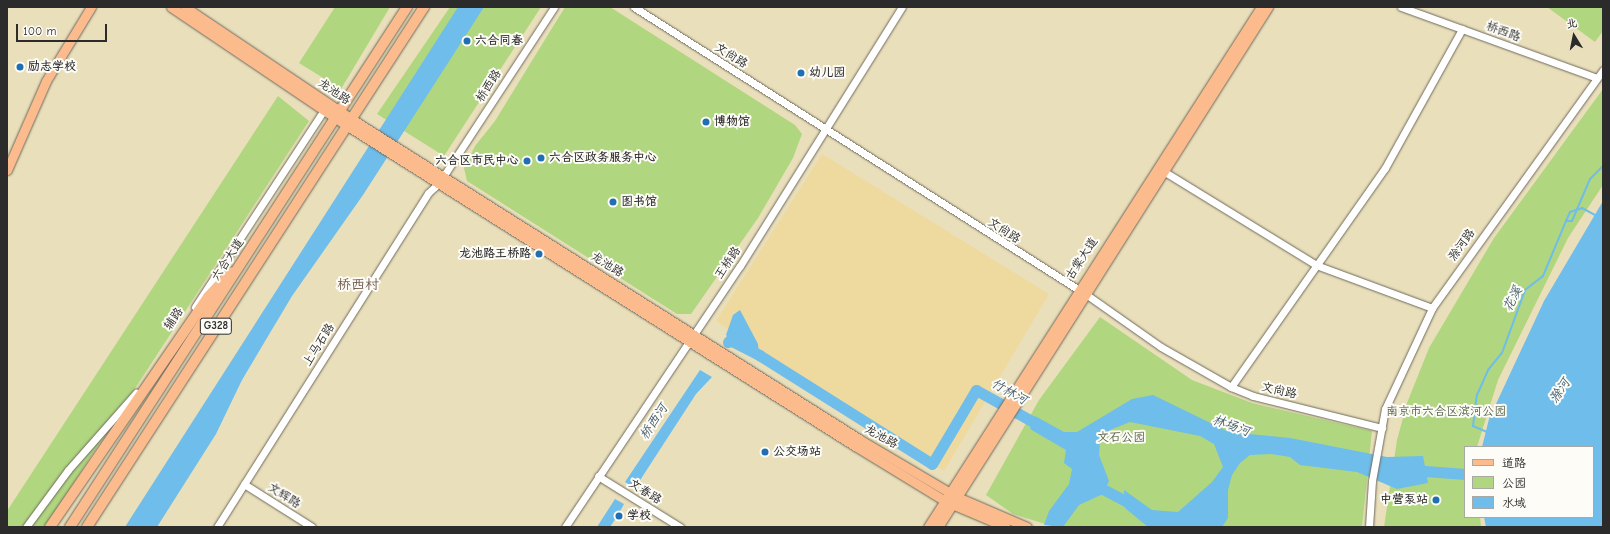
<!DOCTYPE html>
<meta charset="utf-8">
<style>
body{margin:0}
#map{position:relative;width:1610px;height:534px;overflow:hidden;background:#eadfbb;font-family:"Comic Neue","LXGW WenKai TC",sans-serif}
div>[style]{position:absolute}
.green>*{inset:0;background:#b0d67f}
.sand>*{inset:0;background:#eeda9e}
.water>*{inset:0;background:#6fbdea}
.stream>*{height:2px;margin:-1px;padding:0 1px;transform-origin:1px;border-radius:1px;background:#6fbdea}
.river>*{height:11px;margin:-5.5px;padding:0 5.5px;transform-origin:5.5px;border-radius:5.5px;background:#6fbdea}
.roads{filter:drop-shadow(0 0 1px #6e6a5d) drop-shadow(0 0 1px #6e6a5d)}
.minor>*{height:7px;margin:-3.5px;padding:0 3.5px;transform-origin:3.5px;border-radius:3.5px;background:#fff}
.major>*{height:9px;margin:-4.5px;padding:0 4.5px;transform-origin:4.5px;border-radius:4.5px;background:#fbbb8d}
.highway>*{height:10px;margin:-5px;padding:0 5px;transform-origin:5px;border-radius:5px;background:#fbbb8d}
.dots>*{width:11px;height:11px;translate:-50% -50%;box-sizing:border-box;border:2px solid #fdfcf7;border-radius:50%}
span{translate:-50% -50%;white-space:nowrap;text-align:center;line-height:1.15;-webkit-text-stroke:4px #fdfcf7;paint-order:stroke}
.shield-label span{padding:1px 3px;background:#fdfcf7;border:1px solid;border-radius:3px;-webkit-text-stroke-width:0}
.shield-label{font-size:11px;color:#2b2b2b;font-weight:700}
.street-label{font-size:12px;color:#2b2b2b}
.poi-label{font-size:12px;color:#2b2b2b;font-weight:700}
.left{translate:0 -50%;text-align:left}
.right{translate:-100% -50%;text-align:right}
.park-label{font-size:12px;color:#535e44}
.water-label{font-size:13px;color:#435e6e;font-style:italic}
.quarter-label{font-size:14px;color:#72584b}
.frame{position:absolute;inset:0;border:8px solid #2b2b2b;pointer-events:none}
.legend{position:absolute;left:1464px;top:446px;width:130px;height:72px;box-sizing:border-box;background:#fdfcf7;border:1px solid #a9a8a5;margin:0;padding:5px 7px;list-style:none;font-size:12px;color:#2b2b2b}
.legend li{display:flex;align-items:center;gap:8px;height:20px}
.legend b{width:20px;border:1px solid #a9a8a5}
.north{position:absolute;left:1554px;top:16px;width:40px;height:40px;-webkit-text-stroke:3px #fdfcf7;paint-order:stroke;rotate:350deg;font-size:11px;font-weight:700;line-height:16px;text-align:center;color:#2b2b2b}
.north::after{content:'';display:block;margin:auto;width:14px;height:18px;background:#2b2b2b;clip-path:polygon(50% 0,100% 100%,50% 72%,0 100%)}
.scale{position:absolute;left:16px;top:24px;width:91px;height:18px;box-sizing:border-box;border:2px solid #2b2b2b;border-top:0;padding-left:5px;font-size:12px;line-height:14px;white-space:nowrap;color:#2b2b2b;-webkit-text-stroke:3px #fdfcf7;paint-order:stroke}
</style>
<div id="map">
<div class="green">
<div style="clip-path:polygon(335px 7px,390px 7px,341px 89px,299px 63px)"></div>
<div style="clip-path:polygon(450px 7px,541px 7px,444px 156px,377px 114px)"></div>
<div style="clip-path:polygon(565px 7px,610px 7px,795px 125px,802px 134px,793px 158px,758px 218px,691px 314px,677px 314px,467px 181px,464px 168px,475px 146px,495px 121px)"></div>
<div style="clip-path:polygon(1547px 7px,1603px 7px,1603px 31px,1595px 42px)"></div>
<div style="clip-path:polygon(1603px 89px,1603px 185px,1568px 238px,1498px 380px,1477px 447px,1465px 447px,1465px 517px,1480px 517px,1481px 527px,1384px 527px,1397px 440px,1407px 403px,1429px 348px,1494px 238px)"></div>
<div style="clip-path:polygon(278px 96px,309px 121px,45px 527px,7px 527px,7px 511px)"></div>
<div style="clip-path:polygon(1100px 317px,1192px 380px,1252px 403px,1372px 431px,1362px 527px,1055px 527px,1013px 514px,986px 495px,1039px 400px)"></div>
</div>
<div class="sand">
<div style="clip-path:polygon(822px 154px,1049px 294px,944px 471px,716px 321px)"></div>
</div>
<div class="water">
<div style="clip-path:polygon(458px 7px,484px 7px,363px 195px,292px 296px,242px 380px,216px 434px,157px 527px,125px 527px)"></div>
<div style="clip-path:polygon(1603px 201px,1603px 527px,1486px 527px,1484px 517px,1593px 517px,1593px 447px,1482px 447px,1489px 419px,1544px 301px)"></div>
<div style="clip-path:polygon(740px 310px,758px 344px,759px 355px,746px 352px,726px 335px,733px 315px)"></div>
<div style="clip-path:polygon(700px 370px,712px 377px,696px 394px,635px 488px,625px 482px)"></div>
<div style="clip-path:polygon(1153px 395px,1229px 432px,1290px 438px,1387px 457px,1423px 456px,1428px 483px,1397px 489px,1357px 472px,1300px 465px,1290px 457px,1271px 454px,1250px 455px,1240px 463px,1232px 475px,1228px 490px,1228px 518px,1222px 527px,1148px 527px,1125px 508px,1124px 490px,1152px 510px,1178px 512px,1212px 482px,1223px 467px,1214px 444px,1200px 436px,1130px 422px,1110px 430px,1100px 440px,1099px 455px,1109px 481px,1103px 494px,1079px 505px,1063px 527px,1044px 525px,1049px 511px,1069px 484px,1072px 469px,1064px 463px,1066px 450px,1030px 429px,1035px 416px,1064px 432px,1077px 432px,1132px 399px)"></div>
<div style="clip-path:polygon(615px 499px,624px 504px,618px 515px,610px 527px,597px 527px)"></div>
</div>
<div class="stream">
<div style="left:1566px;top:221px;width:10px;rotate:-66deg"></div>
<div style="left:1570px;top:212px;width:13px;rotate:-18deg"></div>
<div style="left:1582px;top:208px;width:15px;rotate:28deg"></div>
<div style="left:1487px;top:432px;width:15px;rotate:-157deg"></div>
<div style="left:1473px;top:426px;width:31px;rotate:-83deg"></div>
<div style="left:1477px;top:395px;width:27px;rotate:-66deg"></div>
<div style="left:1488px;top:370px;width:22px;rotate:-51deg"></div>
<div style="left:1502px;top:353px;width:67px;rotate:-69.9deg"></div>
<div style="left:1525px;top:290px;width:23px;rotate:-38deg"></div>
<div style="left:1543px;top:276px;width:60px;rotate:-67.3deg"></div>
<div style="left:1566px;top:221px;width:6px"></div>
<div style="left:1572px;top:221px;width:46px;rotate:-66.8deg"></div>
<div style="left:1590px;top:179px;width:18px;rotate:-45deg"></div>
</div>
<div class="river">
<div style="left:728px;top:342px;width:3px;rotate:-45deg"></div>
<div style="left:730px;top:340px;width:33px;rotate:27deg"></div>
<div style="left:759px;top:355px;width:204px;rotate:32.2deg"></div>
<div style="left:932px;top:464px;width:86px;rotate:-59.3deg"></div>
<div style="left:976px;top:390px;width:80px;rotate:29.1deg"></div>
<div style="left:1412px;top:470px;width:53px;rotate:4.3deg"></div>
<div style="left:1095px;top:481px;width:5px;rotate:68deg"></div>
<div style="left:1097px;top:486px;width:45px;rotate:27.7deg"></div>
</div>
<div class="roads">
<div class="minor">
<div style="left:634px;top:7px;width:537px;rotate:32.45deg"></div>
<div style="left:1087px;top:295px;width:90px;rotate:35.1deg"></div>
<div style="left:1161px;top:347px;width:81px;rotate:29.7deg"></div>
<div style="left:1231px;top:387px;width:24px;rotate:22deg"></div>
<div style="left:1253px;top:396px;width:133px;rotate:13.9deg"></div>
<div style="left:1401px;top:7px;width:208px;rotate:19.9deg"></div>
<div style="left:1165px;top:172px;width:177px;rotate:31.6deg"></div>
<div style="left:1316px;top:265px;width:124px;rotate:20.3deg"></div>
<div style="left:195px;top:307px;width:235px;rotate:-56.8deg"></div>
<div style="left:1231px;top:387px;width:268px;rotate:-54.9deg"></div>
<div style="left:1385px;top:168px;width:159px;rotate:-61deg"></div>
<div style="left:598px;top:476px;width:97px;rotate:31.9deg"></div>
<div style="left:244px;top:484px;width:80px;rotate:32.3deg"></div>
<div style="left:26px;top:527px;width:71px;rotate:-53.6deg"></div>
<div style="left:68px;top:470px;width:103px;rotate:-48.6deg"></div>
<div style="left:217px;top:527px;width:395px;rotate:-57.7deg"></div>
<div style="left:428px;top:193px;width:15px;rotate:-42deg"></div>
<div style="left:439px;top:183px;width:210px;rotate:-56.8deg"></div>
<div style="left:565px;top:527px;width:314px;rotate:-56.2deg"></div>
<div style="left:740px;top:266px;width:305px;rotate:-58deg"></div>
<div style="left:1369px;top:527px;width:46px;rotate:-86.3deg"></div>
<div style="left:1372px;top:481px;width:73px;rotate:-79.8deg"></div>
<div style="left:1385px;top:409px;width:111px;rotate:-65deg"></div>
<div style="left:1432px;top:308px;width:293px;rotate:-54.3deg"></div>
</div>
<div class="major">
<div style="left:171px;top:7px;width:211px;rotate:34deg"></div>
<div style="left:346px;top:125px;width:602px;rotate:32.24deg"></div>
<div style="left:855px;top:446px;width:105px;rotate:31.4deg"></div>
<div style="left:945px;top:501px;width:66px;rotate:23.1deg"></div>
<div style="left:185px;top:7px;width:199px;rotate:33.9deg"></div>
<div style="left:350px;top:118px;width:602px;rotate:32.24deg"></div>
<div style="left:859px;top:439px;width:114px;rotate:30.6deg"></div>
<div style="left:957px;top:497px;width:76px;rotate:23.2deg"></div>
<div style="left:7px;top:170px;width:97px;rotate:-66.3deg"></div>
<div style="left:46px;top:81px;width:87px;rotate:-58.7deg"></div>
<div style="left:928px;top:527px;width:617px;rotate:-57.37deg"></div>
<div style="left:938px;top:527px;width:616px;rotate:-57.6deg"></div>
</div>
<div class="highway">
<div style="left:50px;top:527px;width:279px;rotate:-55.5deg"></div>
<div style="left:208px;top:297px;width:34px;rotate:-47deg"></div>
<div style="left:70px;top:527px;width:620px;rotate:-57.05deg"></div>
<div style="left:87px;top:527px;width:620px;rotate:-57.05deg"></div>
</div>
</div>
<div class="dots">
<div style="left:467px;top:41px;background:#1f6fb2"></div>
<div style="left:20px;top:67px;background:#1f6fb2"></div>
<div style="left:801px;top:73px;background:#1f6fb2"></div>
<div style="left:706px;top:122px;background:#1f6fb2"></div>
<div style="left:541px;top:158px;background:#1f6fb2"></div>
<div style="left:527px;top:161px;background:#1f6fb2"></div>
<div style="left:613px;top:202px;background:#1f6fb2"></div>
<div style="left:539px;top:254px;background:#1f6fb2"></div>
<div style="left:765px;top:452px;background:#1f6fb2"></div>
<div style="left:1436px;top:500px;background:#1f6fb2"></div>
<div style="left:619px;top:516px;background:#1f6fb2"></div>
</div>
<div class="shield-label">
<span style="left:216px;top:326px">G328</span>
</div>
<div class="street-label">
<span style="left:1503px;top:32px;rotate:20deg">桥西路</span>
<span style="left:731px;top:56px;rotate:32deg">文尚路</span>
<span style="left:489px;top:86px;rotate:-57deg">桥西路</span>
<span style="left:334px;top:92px;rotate:34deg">龙池路</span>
<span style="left:1004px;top:231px;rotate:33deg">文尚路</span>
<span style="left:1462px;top:245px;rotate:-54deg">滁河路</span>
<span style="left:1082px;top:259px;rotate:-57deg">古棠大道</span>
<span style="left:228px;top:260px;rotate:-57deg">六合大道</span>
<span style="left:728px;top:263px;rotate:-56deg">王桥路</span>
<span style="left:607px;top:265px;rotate:32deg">龙池路</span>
<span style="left:174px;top:319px;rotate:-56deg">辅路</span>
<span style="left:319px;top:345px;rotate:-58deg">上马石路</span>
<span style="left:1279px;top:391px;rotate:13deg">文尚路</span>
<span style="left:881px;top:437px;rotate:29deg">龙池路</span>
<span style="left:645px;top:492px;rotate:32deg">文春路</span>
<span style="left:284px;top:496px;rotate:32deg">文辉路</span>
</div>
<div class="poi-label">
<span class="left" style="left:475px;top:41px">六合同春</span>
<span class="left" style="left:28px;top:67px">励志学校</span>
<span class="left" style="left:809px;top:73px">幼儿园</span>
<span class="left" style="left:714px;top:122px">博物馆</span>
<span class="left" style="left:549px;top:158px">六合区政务服务中心</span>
<span class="right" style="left:519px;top:161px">六合区市民中心</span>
<span class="left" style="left:621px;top:202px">图书馆</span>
<span class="right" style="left:531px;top:254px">龙池路王桥路</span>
<span class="left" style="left:773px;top:452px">公交场站</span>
<span class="right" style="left:1428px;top:500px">中营泵站</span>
<span class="left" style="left:627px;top:516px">学校</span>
</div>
<div class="park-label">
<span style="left:1446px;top:412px">南京市六合区滨河公园</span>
<span style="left:1121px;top:438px">文石公园</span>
</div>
<div class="water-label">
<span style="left:1513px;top:299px;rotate:-62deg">花溪</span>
<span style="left:1560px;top:391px;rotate:-56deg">滁河</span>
<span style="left:1009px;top:392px;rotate:29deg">竹林河</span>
<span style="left:654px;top:422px;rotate:-56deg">桥西河</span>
<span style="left:1231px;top:426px;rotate:20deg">林场河</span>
</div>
<div class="quarter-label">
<span style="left:358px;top:285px">桥西村</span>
</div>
<div class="frame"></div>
<ul class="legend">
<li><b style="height:5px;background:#fbbb8d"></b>道路</li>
<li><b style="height:11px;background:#b0d67f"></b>公园</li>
<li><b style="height:11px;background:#6fbdea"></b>水域</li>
</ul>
<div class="north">北</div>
<div class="scale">100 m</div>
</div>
